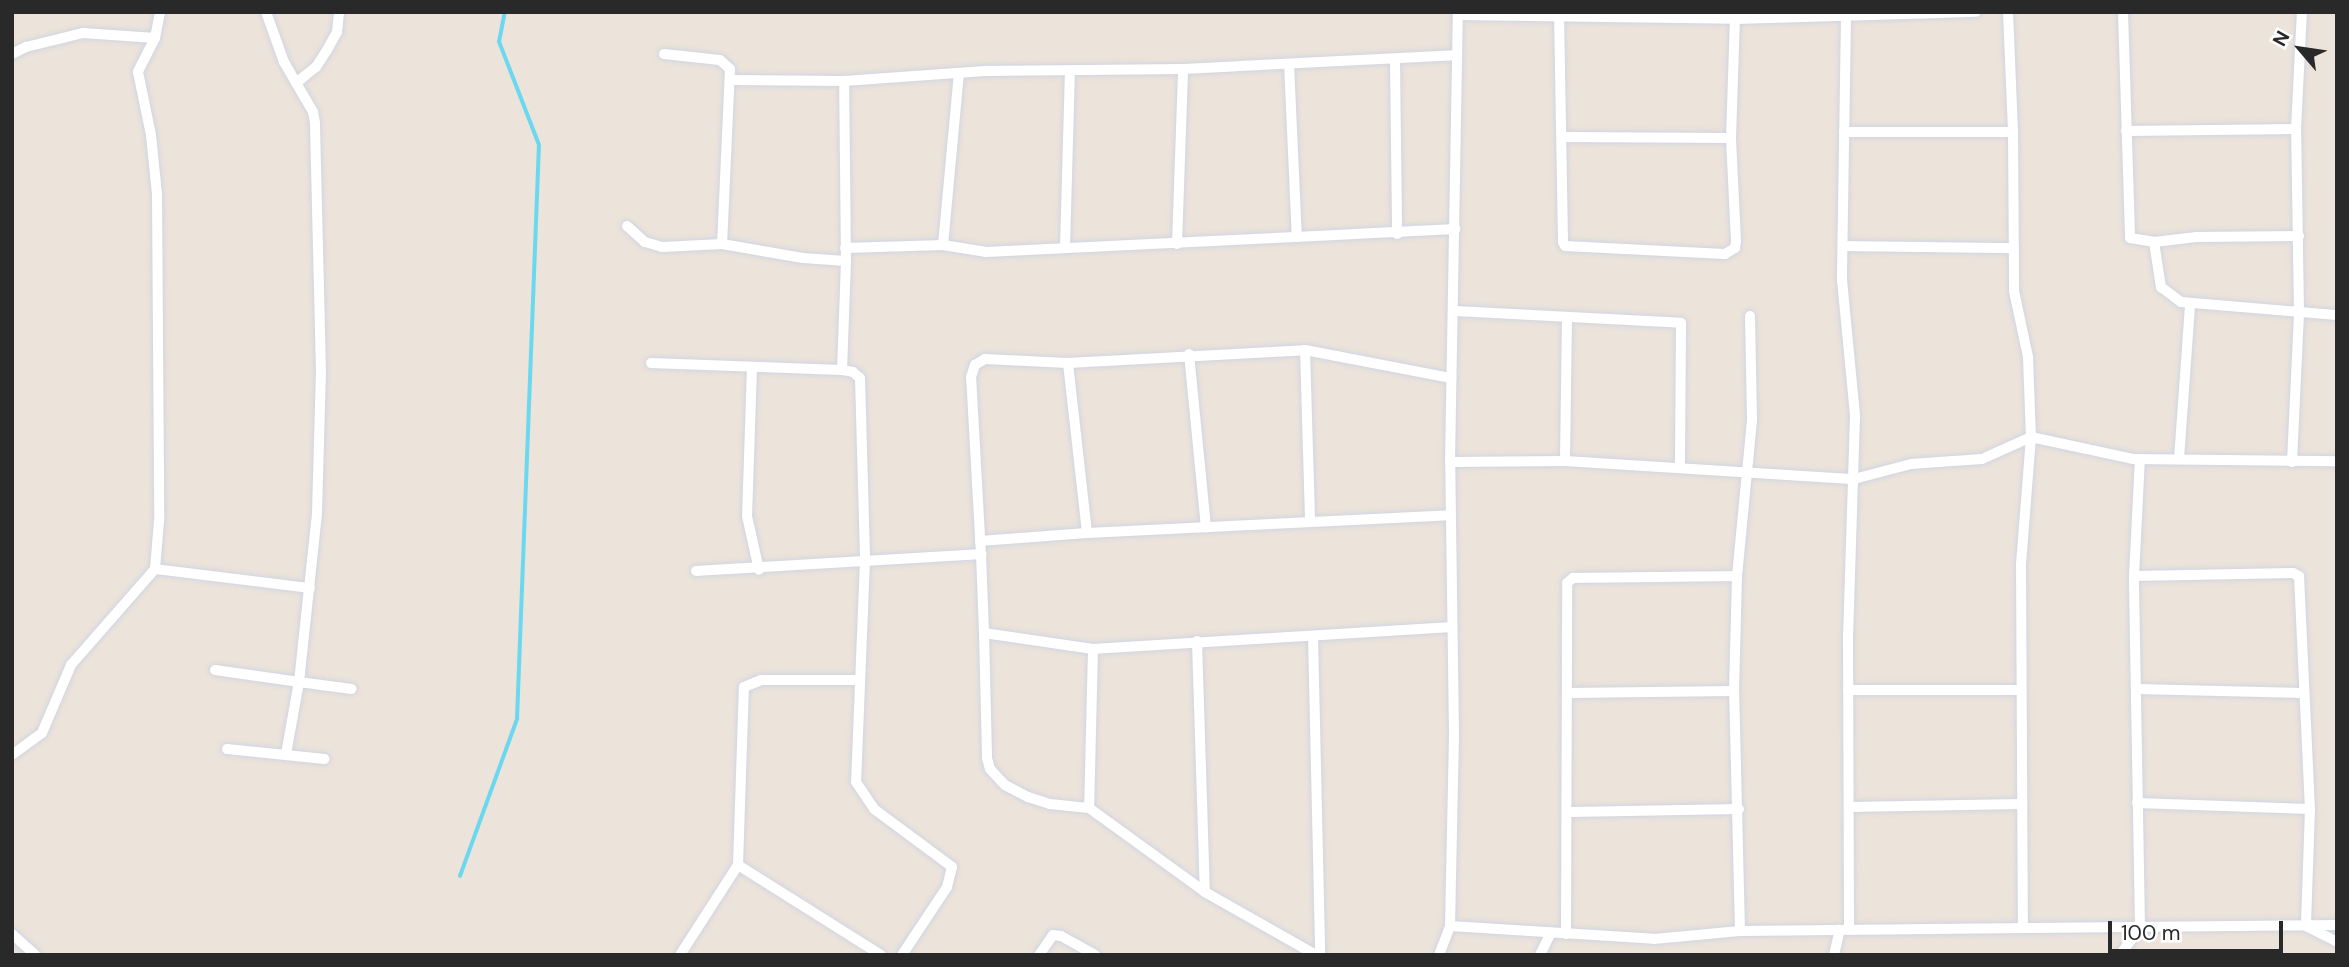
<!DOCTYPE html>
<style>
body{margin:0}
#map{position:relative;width:2349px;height:967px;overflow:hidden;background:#ece3da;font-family:"DM Sans",sans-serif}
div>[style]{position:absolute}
.stream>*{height:3.5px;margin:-1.75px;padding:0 1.75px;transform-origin:1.75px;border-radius:1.75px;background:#6bd8ef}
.roads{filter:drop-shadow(0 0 2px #d0d5e2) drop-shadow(0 0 2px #d0d5e2)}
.minor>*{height:10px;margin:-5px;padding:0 5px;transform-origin:5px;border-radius:5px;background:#fff}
span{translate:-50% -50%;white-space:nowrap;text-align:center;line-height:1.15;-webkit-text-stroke:7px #fff;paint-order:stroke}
.frame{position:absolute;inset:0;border:14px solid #292929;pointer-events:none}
.north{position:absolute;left:2265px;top:14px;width:70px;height:70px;-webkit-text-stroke:5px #fff;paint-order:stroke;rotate:299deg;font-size:19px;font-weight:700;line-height:28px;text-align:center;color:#292929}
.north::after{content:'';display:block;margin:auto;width:24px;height:32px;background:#292929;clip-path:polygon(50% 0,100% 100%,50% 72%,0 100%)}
.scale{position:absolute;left:2108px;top:921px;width:175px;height:32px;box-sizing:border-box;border:4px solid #292929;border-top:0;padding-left:9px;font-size:21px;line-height:24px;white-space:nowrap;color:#292929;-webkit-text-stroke:5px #fff;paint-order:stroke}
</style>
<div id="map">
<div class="stream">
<div style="left:460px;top:876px;width:167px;rotate:-70deg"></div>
<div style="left:517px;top:719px;width:574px;rotate:-87.81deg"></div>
<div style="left:539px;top:145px;width:110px;rotate:-111.2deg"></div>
<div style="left:499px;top:42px;width:31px;rotate:-79deg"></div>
</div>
<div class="roads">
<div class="minor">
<div style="left:1559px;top:12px;width:230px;rotate:89deg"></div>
<div style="left:1563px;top:242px;width:4px;rotate:63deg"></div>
<div style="left:1565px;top:246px;width:160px;rotate:2.9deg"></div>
<div style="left:1725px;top:254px;width:12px;rotate:-31deg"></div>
<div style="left:1735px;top:248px;width:7px;rotate:-82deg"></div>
<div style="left:1736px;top:241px;width:103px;rotate:-92.8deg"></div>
<div style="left:1731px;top:138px;width:119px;rotate:-88.1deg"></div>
<div style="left:2008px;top:12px;width:120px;rotate:87.6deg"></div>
<div style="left:2013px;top:132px;width:159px;rotate:89.6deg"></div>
<div style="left:2014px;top:291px;width:67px;rotate:78deg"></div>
<div style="left:2028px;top:357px;width:80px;rotate:87.9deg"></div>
<div style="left:2031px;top:437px;width:127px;rotate:94.5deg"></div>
<div style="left:2021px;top:564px;width:364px;rotate:89.7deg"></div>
<div style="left:2123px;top:12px;width:226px;rotate:88.2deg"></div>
<div style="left:2130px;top:238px;width:24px;rotate:9deg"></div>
<div style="left:2154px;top:242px;width:43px;rotate:-6.6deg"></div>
<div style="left:2197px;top:237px;width:102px;rotate:-0.6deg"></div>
<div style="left:1458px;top:15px;width:277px;rotate:0.8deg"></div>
<div style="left:1735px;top:19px;width:241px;rotate:-1.7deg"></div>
<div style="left:1846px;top:18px;width:262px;rotate:90.9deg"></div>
<div style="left:1842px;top:280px;width:137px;rotate:84.5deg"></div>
<div style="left:1855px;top:416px;width:219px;rotate:91.8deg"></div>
<div style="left:1848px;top:635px;width:294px;rotate:89.8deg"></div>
<div style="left:155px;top:38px;width:26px;rotate:-79deg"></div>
<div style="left:12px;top:54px;width:16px;rotate:-27deg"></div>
<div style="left:26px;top:47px;width:59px;rotate:-13.8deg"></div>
<div style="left:83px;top:33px;width:72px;rotate:4deg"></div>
<div style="left:155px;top:38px;width:38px;rotate:117deg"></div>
<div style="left:138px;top:72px;width:64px;rotate:78.3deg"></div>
<div style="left:151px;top:135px;width:59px;rotate:84.2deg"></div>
<div style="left:157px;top:194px;width:327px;rotate:89.6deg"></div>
<div style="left:159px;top:521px;width:48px;rotate:94.8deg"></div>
<div style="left:155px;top:569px;width:128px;rotate:131.2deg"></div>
<div style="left:71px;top:665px;width:74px;rotate:113.1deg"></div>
<div style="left:42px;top:733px;width:37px;rotate:144deg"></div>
<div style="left:664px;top:54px;width:56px;rotate:6.1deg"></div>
<div style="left:720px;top:60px;width:13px;rotate:42deg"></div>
<div style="left:730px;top:69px;width:175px;rotate:92.6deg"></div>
<div style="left:722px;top:244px;width:82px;rotate:9.8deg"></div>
<div style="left:803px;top:258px;width:43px;rotate:4deg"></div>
<div style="left:1395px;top:60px;width:174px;rotate:89.3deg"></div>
<div style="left:1289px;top:64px;width:173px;rotate:87.4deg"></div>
<div style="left:731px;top:80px;width:113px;rotate:0.5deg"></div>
<div style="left:844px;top:81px;width:141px;rotate:-4.1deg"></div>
<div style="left:985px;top:71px;width:198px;rotate:-0.6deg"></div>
<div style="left:1183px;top:69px;width:272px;rotate:-2.9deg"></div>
<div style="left:296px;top:83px;width:26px;rotate:-39deg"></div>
<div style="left:316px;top:67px;width:20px;rotate:-57deg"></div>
<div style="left:327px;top:50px;width:21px;rotate:-61deg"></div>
<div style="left:337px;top:32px;width:20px;rotate:-84deg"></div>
<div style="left:2126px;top:131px;width:170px;rotate:-0.7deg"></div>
<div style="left:1844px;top:132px;width:169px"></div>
<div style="left:1563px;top:137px;width:168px;rotate:0.3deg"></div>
<div style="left:627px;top:226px;width:24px;rotate:42deg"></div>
<div style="left:645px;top:242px;width:18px;rotate:16deg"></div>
<div style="left:662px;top:247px;width:60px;rotate:-2.9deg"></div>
<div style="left:2154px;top:242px;width:46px;rotate:81.2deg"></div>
<div style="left:2161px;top:287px;width:25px;rotate:37deg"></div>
<div style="left:2181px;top:302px;width:157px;rotate:4.8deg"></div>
<div style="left:1177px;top:244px;width:175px;rotate:-88deg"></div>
<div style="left:943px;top:245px;width:172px;rotate:-84.7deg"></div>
<div style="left:1844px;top:246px;width:170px;rotate:0.7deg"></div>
<div style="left:845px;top:248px;width:98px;rotate:-1.8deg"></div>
<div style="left:943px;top:245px;width:44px;rotate:9.2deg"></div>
<div style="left:986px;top:252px;width:470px;rotate:-2.8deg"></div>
<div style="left:1065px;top:248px;width:177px;rotate:-88.4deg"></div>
<div style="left:1455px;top:311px;width:226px;rotate:3deg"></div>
<div style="left:1681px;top:323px;width:143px;rotate:90.4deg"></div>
<div style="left:1305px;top:350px;width:171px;rotate:88.3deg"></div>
<div style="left:1189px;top:354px;width:174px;rotate:84.4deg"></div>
<div style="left:651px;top:363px;width:191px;rotate:2.1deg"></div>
<div style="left:842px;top:370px;width:11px;rotate:10deg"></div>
<div style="left:853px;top:372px;width:9px;rotate:41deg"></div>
<div style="left:860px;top:378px;width:182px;rotate:88.4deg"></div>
<div style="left:865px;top:560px;width:222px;rotate:92.3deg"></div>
<div style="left:856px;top:782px;width:32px;rotate:56deg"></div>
<div style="left:874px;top:809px;width:97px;rotate:36.6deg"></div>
<div style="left:952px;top:867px;width:21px;rotate:104deg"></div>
<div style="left:947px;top:887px;width:82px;rotate:123.5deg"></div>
<div style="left:1068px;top:363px;width:171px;rotate:83.6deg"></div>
<div style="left:752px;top:367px;width:149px;rotate:91.9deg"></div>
<div style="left:747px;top:516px;width:55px;rotate:77.5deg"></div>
<div style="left:842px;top:370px;width:109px;rotate:-87.9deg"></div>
<div style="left:846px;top:261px;width:180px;rotate:-90.6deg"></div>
<div style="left:2179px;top:459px;width:155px;rotate:-85.9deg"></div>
<div style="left:1565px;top:461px;width:144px;rotate:-89.2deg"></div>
<div style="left:1450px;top:462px;width:115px;rotate:-0.5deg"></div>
<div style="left:1565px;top:461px;width:290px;rotate:3.6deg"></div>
<div style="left:1854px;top:479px;width:59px;rotate:-14.7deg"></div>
<div style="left:1911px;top:464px;width:71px;rotate:-4deg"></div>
<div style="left:1982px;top:459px;width:54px;rotate:-24.2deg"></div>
<div style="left:2031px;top:437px;width:104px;rotate:12.2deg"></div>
<div style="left:2133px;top:459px;width:204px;rotate:0.6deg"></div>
<div style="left:2292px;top:462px;width:149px;rotate:-87.3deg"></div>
<div style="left:2299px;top:313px;width:184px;rotate:-90.9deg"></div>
<div style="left:2296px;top:129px;width:117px;rotate:-87.1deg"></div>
<div style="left:980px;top:541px;width:107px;rotate:-4.3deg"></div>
<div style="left:1087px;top:533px;width:363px;rotate:-2.8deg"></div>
<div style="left:981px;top:554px;width:79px;rotate:87.8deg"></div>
<div style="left:984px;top:633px;width:110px;rotate:8.4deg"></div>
<div style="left:1093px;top:649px;width:359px;rotate:-3.5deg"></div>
<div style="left:155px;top:569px;width:156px;rotate:7deg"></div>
<div style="left:696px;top:571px;width:286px;rotate:-3.4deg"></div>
<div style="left:981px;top:554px;width:177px;rotate:-93.2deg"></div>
<div style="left:971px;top:377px;width:13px;rotate:-72deg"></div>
<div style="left:975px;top:365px;width:12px;rotate:-31deg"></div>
<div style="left:985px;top:359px;width:83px;rotate:2.8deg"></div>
<div style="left:1068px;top:363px;width:237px;rotate:-3.1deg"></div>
<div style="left:1305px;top:350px;width:149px;rotate:10.9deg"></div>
<div style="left:2134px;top:576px;width:159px;rotate:-1.1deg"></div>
<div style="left:2293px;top:573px;width:7px;rotate:27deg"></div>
<div style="left:2299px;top:576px;width:233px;rotate:87.3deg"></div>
<div style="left:2310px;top:809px;width:117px;rotate:92deg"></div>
<div style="left:2306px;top:926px;width:35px;rotate:27deg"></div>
<div style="left:984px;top:633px;width:125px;rotate:88.6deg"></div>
<div style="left:987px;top:758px;width:11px;rotate:75deg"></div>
<div style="left:990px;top:769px;width:22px;rotate:47deg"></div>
<div style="left:1005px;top:785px;width:26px;rotate:28deg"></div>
<div style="left:1028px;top:797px;width:23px;rotate:18deg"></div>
<div style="left:1050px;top:804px;width:39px;rotate:6deg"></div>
<div style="left:1313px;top:636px;width:319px;rotate:88.7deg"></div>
<div style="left:1197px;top:641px;width:251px;rotate:88.2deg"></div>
<div style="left:1093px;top:649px;width:159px;rotate:91.4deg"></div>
<div style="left:1089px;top:808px;width:143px;rotate:35.9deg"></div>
<div style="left:1205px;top:892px;width:128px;rotate:29.6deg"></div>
<div style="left:215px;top:670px;width:85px;rotate:8.1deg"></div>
<div style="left:299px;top:682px;width:170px;rotate:-83.9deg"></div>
<div style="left:317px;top:513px;width:142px;rotate:-88.4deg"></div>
<div style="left:321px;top:371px;width:248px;rotate:-91.4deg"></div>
<div style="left:315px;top:123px;width:11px;rotate:-100deg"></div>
<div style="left:313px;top:112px;width:58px;rotate:-120.1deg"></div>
<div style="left:284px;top:62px;width:53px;rotate:-109.8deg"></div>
<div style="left:2136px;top:689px;width:168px;rotate:1.4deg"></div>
<div style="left:1848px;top:690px;width:172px"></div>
<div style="left:1568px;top:693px;width:166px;rotate:-0.7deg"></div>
<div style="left:227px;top:749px;width:98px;rotate:5.9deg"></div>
<div style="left:286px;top:754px;width:73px;rotate:-79.8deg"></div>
<div style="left:299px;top:682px;width:53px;rotate:7.5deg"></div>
<div style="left:2137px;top:803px;width:173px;rotate:2deg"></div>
<div style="left:1850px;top:807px;width:171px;rotate:-1deg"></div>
<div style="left:1569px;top:812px;width:170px;rotate:-1deg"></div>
<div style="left:738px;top:865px;width:169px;rotate:32.2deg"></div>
<div style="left:1450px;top:926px;width:204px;rotate:3.6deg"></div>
<div style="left:1654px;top:939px;width:86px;rotate:-5.3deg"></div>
<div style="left:1740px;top:931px;width:597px;rotate:-0.58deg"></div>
<div style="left:1740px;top:931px;width:240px;rotate:-91.4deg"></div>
<div style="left:1734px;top:691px;width:115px;rotate:-88.5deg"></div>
<div style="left:1737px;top:576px;width:158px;rotate:-84.5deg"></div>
<div style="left:1752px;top:419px;width:103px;rotate:-91.1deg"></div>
<div style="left:12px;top:934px;width:31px;rotate:42deg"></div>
<div style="left:1566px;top:934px;width:351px;rotate:-89.8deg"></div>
<div style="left:1567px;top:583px;width:8px;rotate:-40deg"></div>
<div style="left:1573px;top:578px;width:164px;rotate:-0.7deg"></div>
<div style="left:680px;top:955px;width:107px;rotate:-57.2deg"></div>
<div style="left:738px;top:865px;width:178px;rotate:-88.1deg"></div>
<div style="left:744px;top:687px;width:18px;rotate:-22deg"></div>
<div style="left:761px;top:680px;width:97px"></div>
<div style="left:1039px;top:955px;width:24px;rotate:-55deg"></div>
<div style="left:1053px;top:935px;width:8px;rotate:7deg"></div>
<div style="left:1061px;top:936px;width:39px;rotate:29deg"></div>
<div style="left:1439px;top:955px;width:31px;rotate:-69deg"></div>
<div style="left:1450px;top:926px;width:192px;rotate:-88.8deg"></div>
<div style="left:1454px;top:734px;width:272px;rotate:-90.8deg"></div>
<div style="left:1450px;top:462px;width:450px;rotate:-89deg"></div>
<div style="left:1540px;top:955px;width:25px;rotate:-64deg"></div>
<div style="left:1834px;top:955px;width:26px;rotate:-77deg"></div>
<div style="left:2120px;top:955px;width:34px;rotate:-54deg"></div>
<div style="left:2140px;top:927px;width:351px;rotate:-91deg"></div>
<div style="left:2134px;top:576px;width:117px;rotate:-87.1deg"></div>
</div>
</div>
<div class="frame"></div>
<div class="north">N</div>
<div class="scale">100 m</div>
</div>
